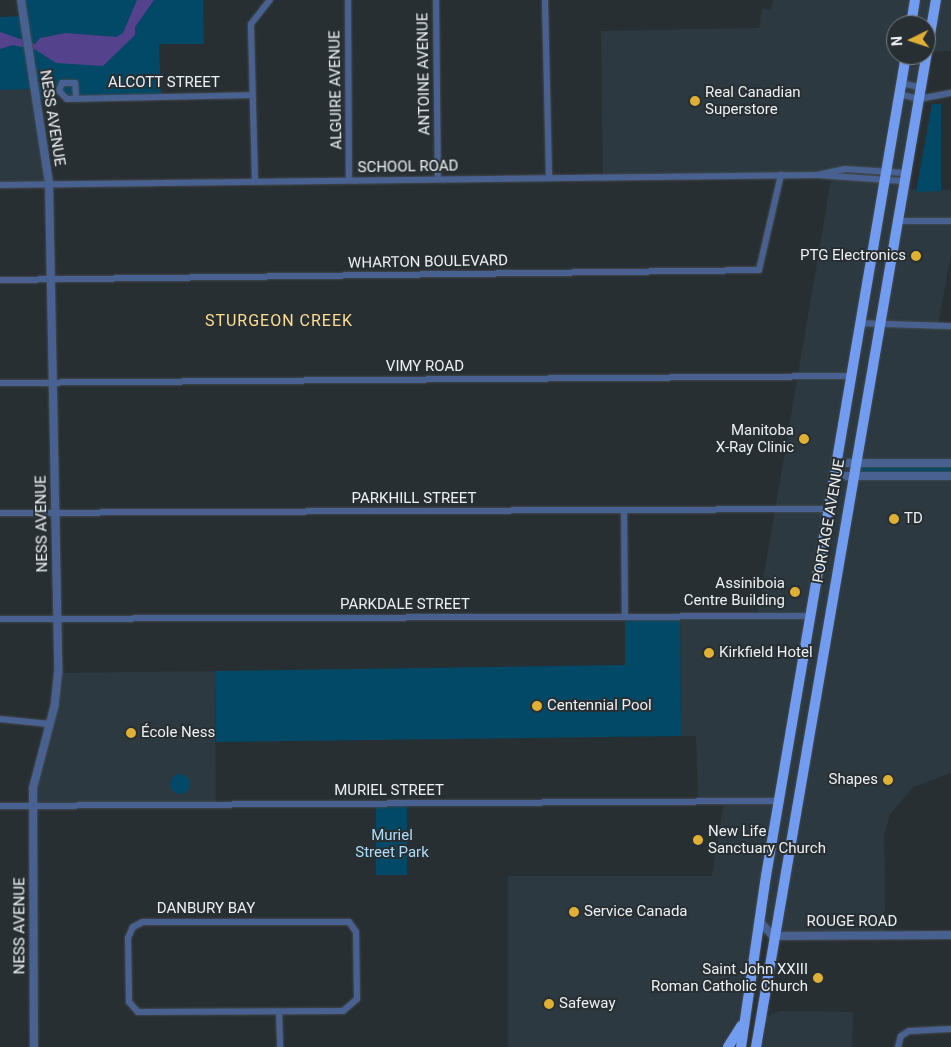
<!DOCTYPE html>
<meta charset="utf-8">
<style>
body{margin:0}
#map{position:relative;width:951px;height:1047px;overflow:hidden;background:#282f33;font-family:Roboto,sans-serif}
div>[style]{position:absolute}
.built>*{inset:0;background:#2c3941}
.green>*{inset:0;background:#024967}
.round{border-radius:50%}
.water>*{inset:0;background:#55428d}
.roads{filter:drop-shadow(0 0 1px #434a4e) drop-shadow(0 0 1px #434a4e)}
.minor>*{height:6px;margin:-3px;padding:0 3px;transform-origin:3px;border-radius:3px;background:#496190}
.tertiary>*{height:8px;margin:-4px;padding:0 4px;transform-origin:4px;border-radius:4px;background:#496190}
.trunk>*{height:10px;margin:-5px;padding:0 5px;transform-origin:5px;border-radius:5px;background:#729cef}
.dots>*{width:14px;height:14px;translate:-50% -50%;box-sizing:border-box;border:2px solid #282f33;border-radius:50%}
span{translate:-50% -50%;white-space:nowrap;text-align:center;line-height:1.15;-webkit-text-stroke:4px #282f33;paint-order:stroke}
.street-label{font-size:15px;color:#ecf0f3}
.poi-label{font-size:15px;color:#ecf0f3}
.left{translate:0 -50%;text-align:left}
.right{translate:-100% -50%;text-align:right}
.park-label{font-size:15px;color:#aedcf7}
.neighbourhood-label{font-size:16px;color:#ffde93;letter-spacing:1px}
.north{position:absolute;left:886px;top:15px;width:50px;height:50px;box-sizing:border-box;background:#282f33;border:1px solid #767c80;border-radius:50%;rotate:266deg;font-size:14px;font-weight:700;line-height:20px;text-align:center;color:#ecf0f3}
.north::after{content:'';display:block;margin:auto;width:18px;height:22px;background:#dfb034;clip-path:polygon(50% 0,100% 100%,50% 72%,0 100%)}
</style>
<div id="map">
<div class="built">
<div style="clip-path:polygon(evenodd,773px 0,951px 0,951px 51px,927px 52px,902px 189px,951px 190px,951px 254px,938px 325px,951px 326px,951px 773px,913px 787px,890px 814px,884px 835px,885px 936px,773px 936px,759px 922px,741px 1047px,508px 1047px,508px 876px,712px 876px,724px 802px,698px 802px,696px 736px,681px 736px,680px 617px,757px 616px,831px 180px,817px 175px,603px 176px,601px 31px,759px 28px,762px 8px,771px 10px,773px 0,896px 25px,926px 25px,926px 55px,896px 55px,896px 25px)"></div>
<div style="clip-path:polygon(33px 89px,49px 184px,0 185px,0 90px)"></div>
<div style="clip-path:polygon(215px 671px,216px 805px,34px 806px,58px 673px)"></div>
<div style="clip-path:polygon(779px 1011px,853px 1012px,852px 1047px,756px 1047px,761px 1019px)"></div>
</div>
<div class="green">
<div style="clip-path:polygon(21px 0,203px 0,204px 44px,159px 44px,161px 96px,70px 99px,59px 91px,48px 91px,42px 100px,33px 89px,0 90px,0 17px,23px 16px)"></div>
<div style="clip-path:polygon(932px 104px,941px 104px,941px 191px,916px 192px)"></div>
<div style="clip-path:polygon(854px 463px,951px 463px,951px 476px,852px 476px)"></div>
<div style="clip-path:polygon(625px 617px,680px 617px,681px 736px,216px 742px,215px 671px,625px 665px)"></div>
<div class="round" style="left:170px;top:774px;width:20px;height:20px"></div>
<div style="clip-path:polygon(376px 804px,407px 804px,407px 875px,376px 875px)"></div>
</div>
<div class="water">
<div style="clip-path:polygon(137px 0,154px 0,135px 27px,135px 35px,103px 66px,56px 63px,36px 50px,13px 45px,0 49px,0 32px,35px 44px,40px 38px,66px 33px,117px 37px,123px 33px)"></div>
</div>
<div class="roads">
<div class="minor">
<div style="left:348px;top:0;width:180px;rotate:89.7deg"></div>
<div style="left:436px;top:0;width:179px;rotate:89.4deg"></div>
<div style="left:545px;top:0;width:177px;rotate:88.7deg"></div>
<div style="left:901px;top:83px;width:22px;rotate:13deg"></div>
<div style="left:899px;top:94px;width:21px;rotate:14deg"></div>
<div style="left:919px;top:99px;width:33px;rotate:-11deg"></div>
<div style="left:76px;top:96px;width:13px;rotate:-94deg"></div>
<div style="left:75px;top:83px;width:13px;rotate:180deg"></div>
<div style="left:62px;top:83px;width:9px;rotate:111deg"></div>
<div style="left:59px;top:91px;width:11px;rotate:45deg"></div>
<div style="left:67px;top:99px;width:185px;rotate:-1.2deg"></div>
<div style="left:817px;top:175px;width:29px;rotate:-12deg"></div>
<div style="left:845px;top:169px;width:60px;rotate:3.8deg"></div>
<div style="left:255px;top:181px;width:157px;rotate:-91.5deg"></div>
<div style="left:251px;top:24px;width:31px;rotate:-52deg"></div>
<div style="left:0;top:185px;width:817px;rotate:-0.7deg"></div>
<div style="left:817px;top:175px;width:86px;rotate:4deg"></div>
<div style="left:896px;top:221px;width:55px"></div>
<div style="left:0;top:280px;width:759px;rotate:-0.75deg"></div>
<div style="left:759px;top:270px;width:98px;rotate:-77deg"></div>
<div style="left:859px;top:323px;width:92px;rotate:1.9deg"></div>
<div style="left:0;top:383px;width:850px;rotate:-0.47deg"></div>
<div style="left:624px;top:510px;width:107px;rotate:89.5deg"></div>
<div style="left:0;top:513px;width:828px;rotate:-0.28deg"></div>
<div style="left:0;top:619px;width:810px;rotate:-0.21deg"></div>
<div style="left:0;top:719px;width:49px;rotate:5.8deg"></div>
<div style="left:0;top:806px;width:778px;rotate:-0.37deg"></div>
<div style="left:143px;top:922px;width:206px"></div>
<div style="left:349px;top:922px;width:12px;rotate:55deg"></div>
<div style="left:356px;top:932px;width:67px;rotate:89.1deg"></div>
<div style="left:357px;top:999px;width:18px;rotate:139deg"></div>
<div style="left:343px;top:1011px;width:205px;rotate:179.7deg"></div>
<div style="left:138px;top:1012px;width:13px;rotate:-132deg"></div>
<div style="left:129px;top:1002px;width:64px;rotate:-90.9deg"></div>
<div style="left:128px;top:938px;width:12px;rotate:-66deg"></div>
<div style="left:133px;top:927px;width:11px;rotate:-27deg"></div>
<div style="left:279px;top:1012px;width:35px;rotate:88deg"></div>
<div style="left:898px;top:1047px;width:11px;rotate:-75deg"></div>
<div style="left:901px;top:1036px;width:9px;rotate:-32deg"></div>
<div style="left:909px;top:1031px;width:42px;rotate:-2.7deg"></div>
</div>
<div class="tertiary">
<div style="left:21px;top:0;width:186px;rotate:81.3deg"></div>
<div style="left:49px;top:184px;width:489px;rotate:88.9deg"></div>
<div style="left:58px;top:673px;width:31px;rotate:96deg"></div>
<div style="left:55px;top:704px;width:87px;rotate:104.7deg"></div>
<div style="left:33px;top:788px;width:259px;rotate:89.8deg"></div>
<div style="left:836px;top:463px;width:115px"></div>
<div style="left:833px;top:476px;width:118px"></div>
<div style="left:759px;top:921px;width:21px;rotate:47deg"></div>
<div style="left:773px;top:936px;width:178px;rotate:-0.3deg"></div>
</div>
<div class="trunk">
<div style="left:911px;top:25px;width:25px;rotate:-81deg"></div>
<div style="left:728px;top:1047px;width:25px;rotate:-58deg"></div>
<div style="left:741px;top:1047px;width:173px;rotate:-81.7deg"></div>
<div style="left:766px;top:876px;width:833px;rotate:-80.32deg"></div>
<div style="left:756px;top:1047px;width:1062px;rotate:-80.25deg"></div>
</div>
</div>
<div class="dots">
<div style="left:695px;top:101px;background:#dfb034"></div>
<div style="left:916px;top:256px;background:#dfb034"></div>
<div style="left:804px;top:439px;background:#dfb034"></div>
<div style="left:894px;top:519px;background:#dfb034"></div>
<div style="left:795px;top:592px;background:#dfb034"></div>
<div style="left:709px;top:653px;background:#dfb034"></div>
<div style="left:537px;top:706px;background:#dfb034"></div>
<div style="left:131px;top:733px;background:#dfb034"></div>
<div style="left:888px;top:780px;background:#dfb034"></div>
<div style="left:698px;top:840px;background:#dfb034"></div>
<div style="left:574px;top:912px;background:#dfb034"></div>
<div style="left:818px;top:978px;background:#dfb034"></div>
<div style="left:549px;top:1004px;background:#dfb034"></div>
</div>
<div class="street-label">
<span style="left:424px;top:74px;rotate:-91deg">ANTOINE AVENUE</span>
<span style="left:164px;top:83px">ALCOTT STREET</span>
<span style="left:336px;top:90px;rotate:-91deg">ALGUIRE AVENUE</span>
<span style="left:52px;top:118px;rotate:81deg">NESS AVENUE</span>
<span style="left:408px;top:167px;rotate:-1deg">SCHOOL ROAD</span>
<span style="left:428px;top:262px;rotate:-1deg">WHARTON BOULEVARD</span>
<span style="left:425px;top:367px">VIMY ROAD</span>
<span style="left:414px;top:499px">PARKHILL STREET</span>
<span style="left:829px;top:521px;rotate:-80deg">PORTAGE AVENUE</span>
<span style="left:42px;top:524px;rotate:-91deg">NESS AVENUE</span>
<span style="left:405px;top:605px">PARKDALE STREET</span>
<span style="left:389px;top:791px">MURIEL STREET</span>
<span style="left:206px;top:909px">DANBURY BAY</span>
<span style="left:852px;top:922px">ROUGE ROAD</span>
<span style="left:20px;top:926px;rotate:-90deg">NESS AVENUE</span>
</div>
<div class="poi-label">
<span class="left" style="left:705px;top:101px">Real Canadian<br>Superstore</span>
<span class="right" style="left:906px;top:256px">PTG Electronics</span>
<span class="right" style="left:794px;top:439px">Manitoba<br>X-Ray Clinic</span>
<span class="left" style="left:904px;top:519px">TD</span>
<span class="right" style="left:785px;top:592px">Assiniboia<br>Centre Building</span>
<span class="left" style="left:719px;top:653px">Kirkfield Hotel</span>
<span class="left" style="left:547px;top:706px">Centennial Pool</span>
<span class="left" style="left:141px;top:733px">École Ness</span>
<span class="right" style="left:878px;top:780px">Shapes</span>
<span class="left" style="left:708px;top:840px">New Life<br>Sanctuary Church</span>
<span class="left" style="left:584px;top:912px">Service Canada</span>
<span class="right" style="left:808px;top:978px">Saint John XXIII<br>Roman Catholic Church</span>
<span class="left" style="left:559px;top:1004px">Safeway</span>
</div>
<div class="park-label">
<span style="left:392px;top:844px">Muriel<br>Street Park</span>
</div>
<div class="neighbourhood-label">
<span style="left:279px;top:321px">STURGEON CREEK</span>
</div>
<div class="north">N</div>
</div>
